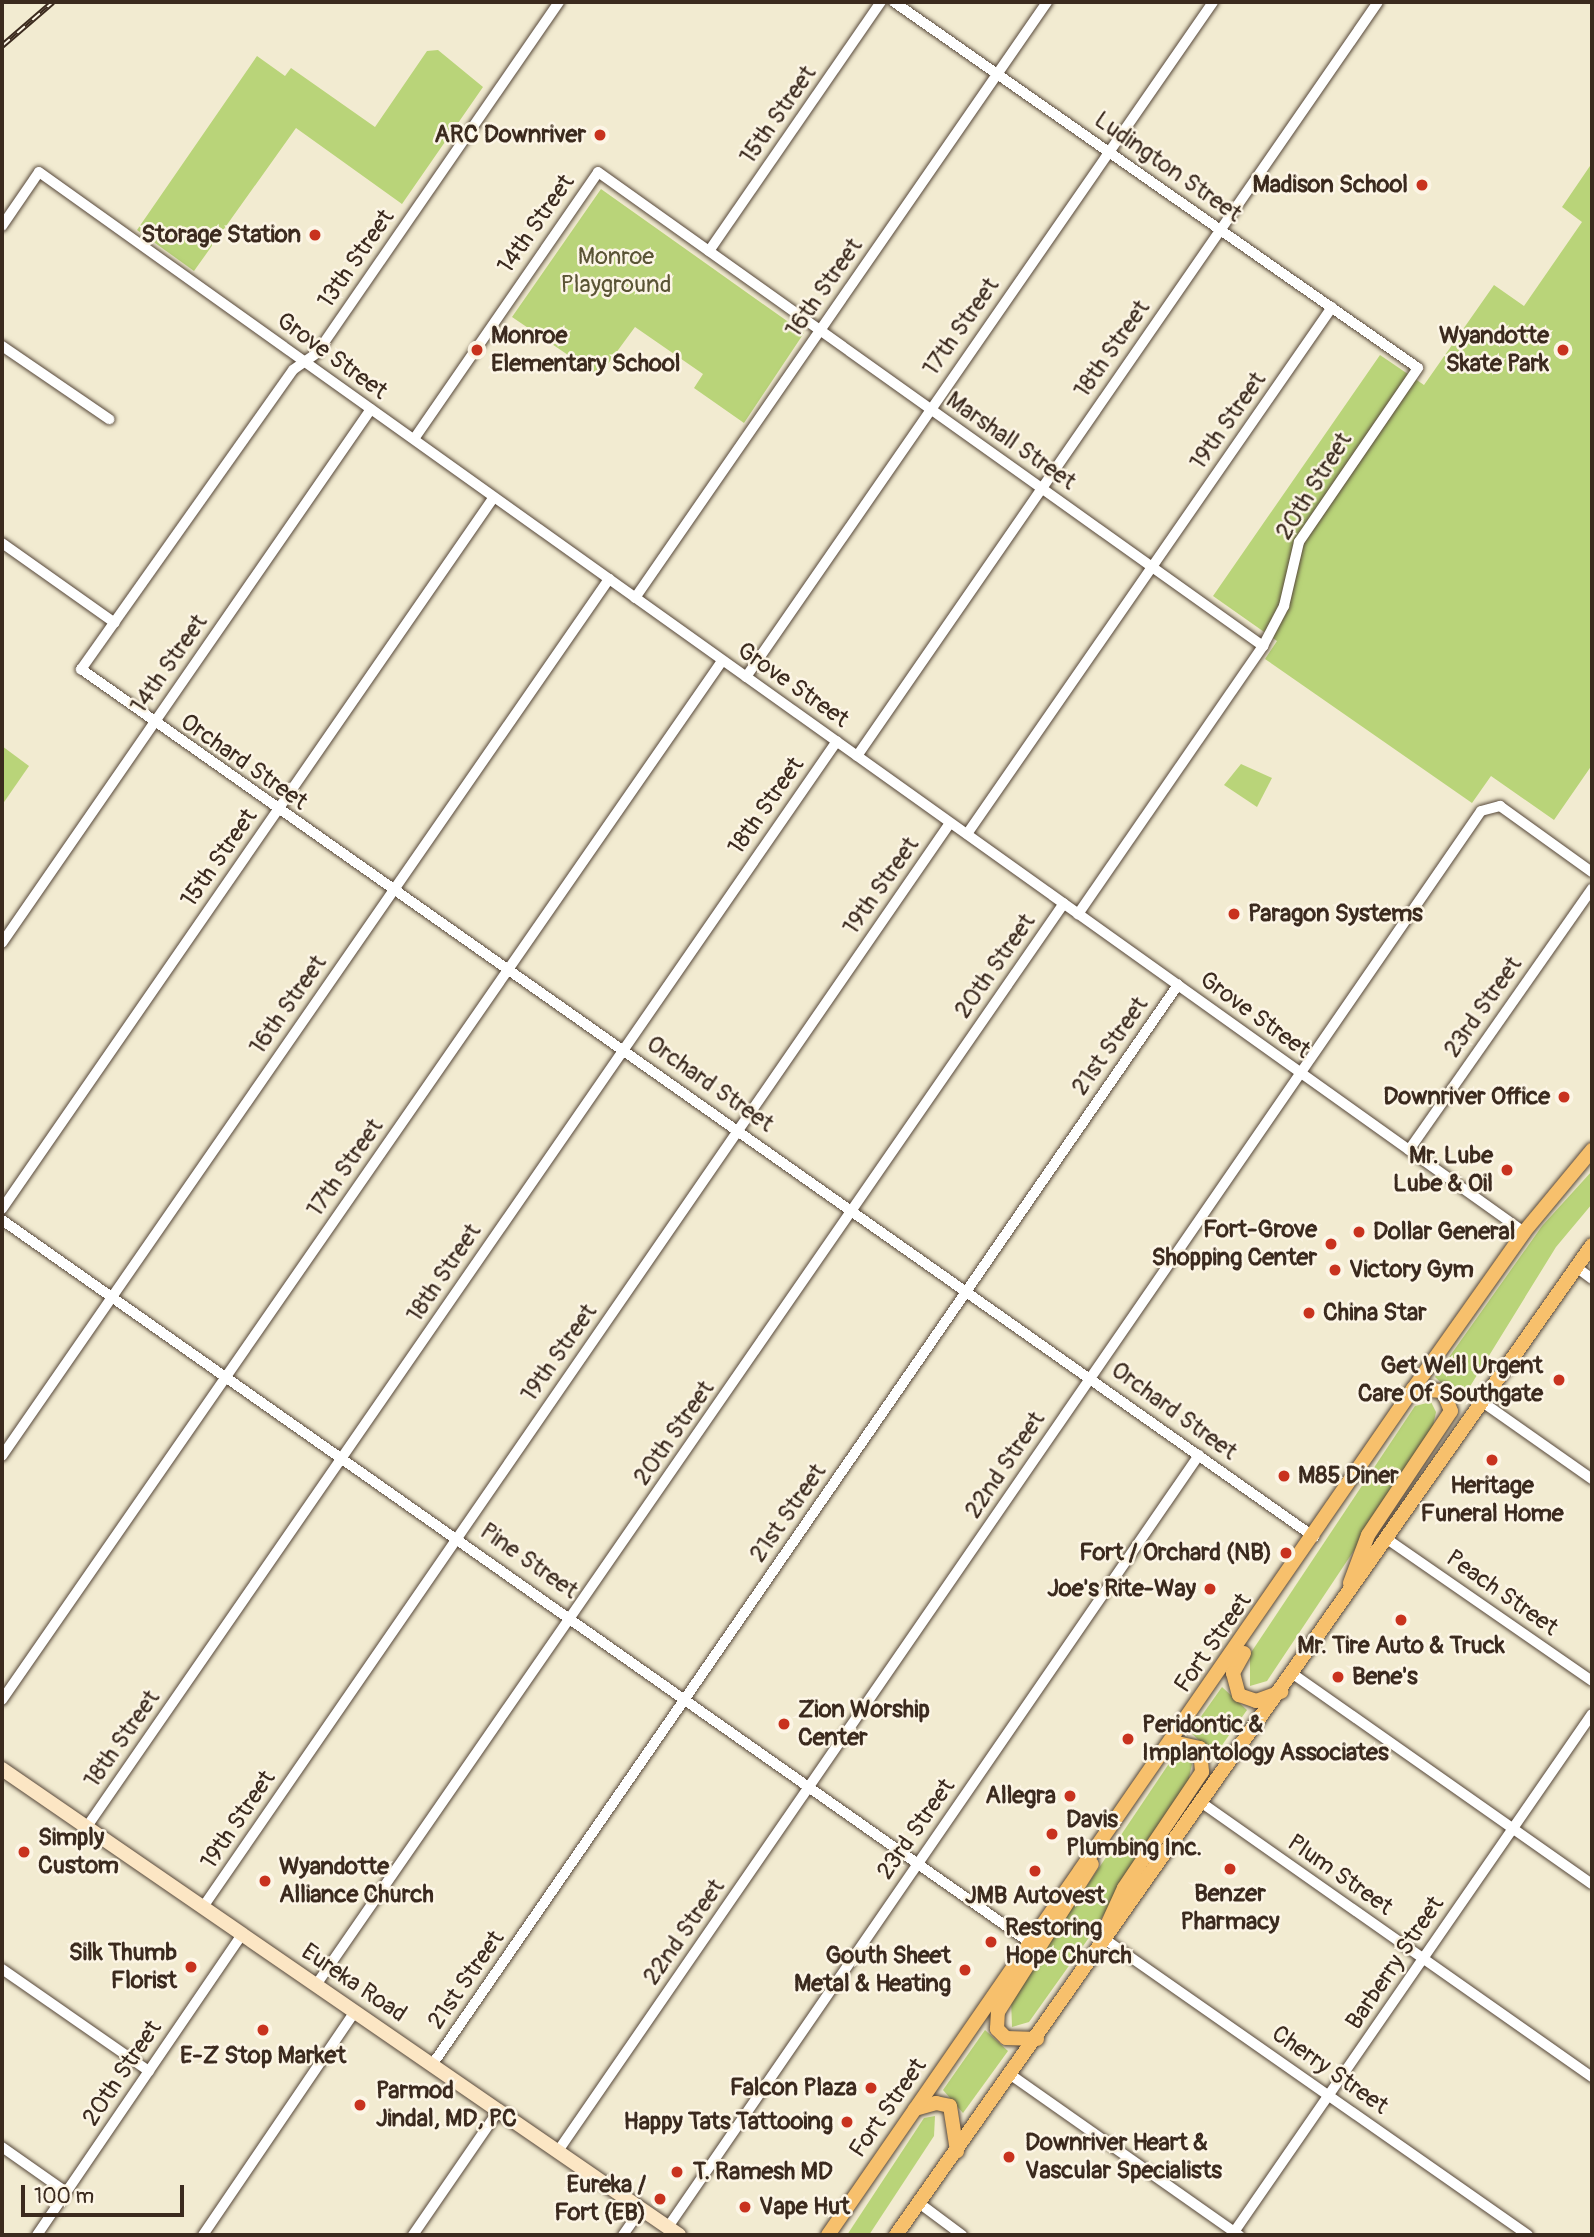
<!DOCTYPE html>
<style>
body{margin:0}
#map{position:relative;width:1594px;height:2237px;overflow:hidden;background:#f2ebd1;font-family:Pangolin,sans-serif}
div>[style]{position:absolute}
.green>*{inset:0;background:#b9d479}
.roads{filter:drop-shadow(0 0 2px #564739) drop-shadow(0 0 2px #564739)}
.minor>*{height:10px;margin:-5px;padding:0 5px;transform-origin:5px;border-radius:5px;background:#fff}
.secondary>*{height:14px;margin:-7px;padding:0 7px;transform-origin:7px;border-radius:7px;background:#fce6c4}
.primary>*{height:14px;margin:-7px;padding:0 7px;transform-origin:7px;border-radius:7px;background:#f7c06c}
.rail>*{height:6px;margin-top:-3px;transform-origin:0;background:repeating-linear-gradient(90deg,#fcf5e5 0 10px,#3b2a1e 0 20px);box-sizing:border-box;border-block:2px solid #3b2a1e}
.dots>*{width:19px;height:19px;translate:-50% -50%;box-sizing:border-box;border:4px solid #fcf5e5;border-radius:50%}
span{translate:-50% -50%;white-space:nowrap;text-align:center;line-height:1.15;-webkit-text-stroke:5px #fcf5e5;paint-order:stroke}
.street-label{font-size:24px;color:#3b2a1e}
.poi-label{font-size:24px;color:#3b2a1e;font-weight:700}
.right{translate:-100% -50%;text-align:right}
.left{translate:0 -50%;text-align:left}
.park-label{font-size:24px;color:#5a5435}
.frame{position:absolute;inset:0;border:4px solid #3b2a1e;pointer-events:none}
.scale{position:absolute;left:21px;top:2185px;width:163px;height:32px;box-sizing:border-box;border:4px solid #3b2a1e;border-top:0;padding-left:9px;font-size:21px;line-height:24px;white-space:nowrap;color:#3b2a1e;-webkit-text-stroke:5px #fcf5e5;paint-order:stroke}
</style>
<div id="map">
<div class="green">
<div style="clip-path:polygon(438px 50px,483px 87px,402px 204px,296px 128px,194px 271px,137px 230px,257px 56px,285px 76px,291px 68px,375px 127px,427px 51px)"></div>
<div style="clip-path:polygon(1592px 163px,1592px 765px,1554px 820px,1491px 776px,1472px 803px,1265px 659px,1277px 641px,1213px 596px,1380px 355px,1424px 385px,1494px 285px,1524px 306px,1582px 222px,1562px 207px)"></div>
<div style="clip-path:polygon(601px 189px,804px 333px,744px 423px,694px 388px,703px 374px,635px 327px,599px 376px,512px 317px)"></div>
<div style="clip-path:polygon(2px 746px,29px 766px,2px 805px)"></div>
<div style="clip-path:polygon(1241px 764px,1272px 778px,1257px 807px,1224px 785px)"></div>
<div style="clip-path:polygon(1592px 1171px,1592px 1204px,1556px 1247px,1461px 1401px,1435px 1377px,1542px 1226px)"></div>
<div style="clip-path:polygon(1431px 1402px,1436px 1412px,1431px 1435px,1267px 1681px,1250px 1686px,1250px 1654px,1415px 1406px)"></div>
<div style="clip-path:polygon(1222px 1687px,1247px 1710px,1215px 1755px,1190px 1732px)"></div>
<div style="clip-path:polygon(1186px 1755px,1192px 1764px,1188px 1783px,1088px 1939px,1029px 2022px,1012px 2027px,1011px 1999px,1172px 1759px)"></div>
<div style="clip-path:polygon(985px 2030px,1008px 2051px,963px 2113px,943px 2090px)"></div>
<div style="clip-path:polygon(935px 2116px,934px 2136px,869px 2235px,847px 2235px,924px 2118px)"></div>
</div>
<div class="roads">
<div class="minor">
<div style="left:559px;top:2px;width:426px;rotate:124.6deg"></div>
<div style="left:317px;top:353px;width:29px;rotate:145deg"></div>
<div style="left:293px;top:370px;width:367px;rotate:125.3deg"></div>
<div style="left:81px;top:669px;width:1508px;rotate:35.14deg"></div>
<div style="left:894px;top:2px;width:639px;rotate:34.93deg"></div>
<div style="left:1418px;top:368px;width:211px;rotate:124.4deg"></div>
<div style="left:1299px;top:542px;width:66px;rotate:103.2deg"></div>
<div style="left:1284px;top:606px;width:45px;rotate:117.7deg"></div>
<div style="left:1263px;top:646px;width:326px;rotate:124.6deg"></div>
<div style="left:2px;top:226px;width:65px;rotate:-55.6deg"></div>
<div style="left:39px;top:172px;width:1825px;rotate:35.52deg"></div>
<div style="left:709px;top:251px;width:303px;rotate:-55.4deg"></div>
<div style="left:2px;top:346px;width:130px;rotate:34.3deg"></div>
<div style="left:414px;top:439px;width:324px;rotate:-55.4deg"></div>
<div style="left:598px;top:172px;width:817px;rotate:35.48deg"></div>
<div style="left:2px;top:543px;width:138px;rotate:35.3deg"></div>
<div style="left:635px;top:598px;width:725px;rotate:-55.34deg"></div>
<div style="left:746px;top:677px;width:821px;rotate:-55.32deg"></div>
<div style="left:857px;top:756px;width:916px;rotate:-55.36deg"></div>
<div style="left:967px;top:834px;width:641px;rotate:-55.29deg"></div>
<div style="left:2px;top:943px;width:649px;rotate:-55.36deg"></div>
<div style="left:1409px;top:1150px;width:319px;rotate:-55deg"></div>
<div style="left:2px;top:1209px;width:865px;rotate:-55.36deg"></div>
<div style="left:2px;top:1220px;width:1255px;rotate:35.11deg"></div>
<div style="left:1575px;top:1266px;width:21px;rotate:37deg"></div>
<div style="left:1481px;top:1401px;width:136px;rotate:35.1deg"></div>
<div style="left:2px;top:1456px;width:1067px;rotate:-55.31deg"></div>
<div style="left:1387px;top:1539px;width:249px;rotate:34.7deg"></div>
<div style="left:1293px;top:1674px;width:365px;rotate:35.1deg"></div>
<div style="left:2px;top:1700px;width:1264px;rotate:-55.28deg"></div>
<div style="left:1202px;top:1803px;width:477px;rotate:35.1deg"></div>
<div style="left:86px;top:1828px;width:1321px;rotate:-55.36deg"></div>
<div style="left:203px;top:1907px;width:1316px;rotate:-55.43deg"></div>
<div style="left:1106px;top:1940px;width:515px;rotate:34.96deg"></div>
<div style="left:2px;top:1969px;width:179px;rotate:34.8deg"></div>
<div style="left:316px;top:1985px;width:1315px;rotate:-55.34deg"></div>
<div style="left:432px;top:2065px;width:1313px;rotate:-55.37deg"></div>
<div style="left:1011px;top:2075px;width:279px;rotate:35.1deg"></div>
<div style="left:2px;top:2147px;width:78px;rotate:35.1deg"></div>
<div style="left:558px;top:2151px;width:1627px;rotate:-55.44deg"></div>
<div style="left:1481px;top:811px;width:20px;rotate:-15deg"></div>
<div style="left:1500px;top:806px;width:113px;rotate:35.7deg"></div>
<div style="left:919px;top:2203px;width:54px;rotate:36.7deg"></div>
<div style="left:668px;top:2227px;width:937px;rotate:-55.48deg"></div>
<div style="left:37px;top:2235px;width:364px;rotate:-55.7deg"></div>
<div style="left:203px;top:2235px;width:271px;rotate:-55.8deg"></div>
<div style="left:413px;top:2235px;width:152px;rotate:-55.5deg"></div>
<div style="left:623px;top:2235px;width:32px;rotate:-55deg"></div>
<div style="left:1232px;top:2235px;width:633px;rotate:-55.36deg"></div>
</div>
<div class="secondary">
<div style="left:2px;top:1769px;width:822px;rotate:34.54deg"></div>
</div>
<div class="primary">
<div style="left:1350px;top:1583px;width:51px;rotate:-69.4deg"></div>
<div style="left:1368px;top:1535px;width:149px;rotate:-56.2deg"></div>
<div style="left:1451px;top:1411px;width:22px;rotate:-112deg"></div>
<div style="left:1443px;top:1391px;width:30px;rotate:-176deg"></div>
<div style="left:1244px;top:1653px;width:23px;rotate:119deg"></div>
<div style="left:1233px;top:1673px;width:23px;rotate:75deg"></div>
<div style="left:1239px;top:1695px;width:18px;rotate:19deg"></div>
<div style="left:1256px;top:1701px;width:27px;rotate:-20deg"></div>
<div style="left:1104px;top:1932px;width:48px;rotate:-65.6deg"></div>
<div style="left:1124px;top:1888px;width:140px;rotate:-56.1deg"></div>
<div style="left:1202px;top:1772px;width:24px;rotate:-95deg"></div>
<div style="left:1200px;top:1748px;width:29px;rotate:-168deg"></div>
<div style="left:1037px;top:2039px;width:31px;rotate:-178deg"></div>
<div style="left:1006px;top:2038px;width:13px;rotate:-135deg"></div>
<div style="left:997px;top:2029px;width:17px;rotate:-87deg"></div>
<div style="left:998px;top:2012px;width:175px;rotate:-57.6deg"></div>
<div style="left:915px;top:2109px;width:22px;rotate:-16deg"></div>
<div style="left:936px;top:2103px;width:14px;rotate:12deg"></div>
<div style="left:950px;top:2106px;width:46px;rotate:81.2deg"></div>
<div style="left:828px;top:2235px;width:1029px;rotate:-55.34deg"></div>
<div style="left:1413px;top:1389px;width:192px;rotate:-54.7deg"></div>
<div style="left:1524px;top:1232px;width:107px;rotate:-50.3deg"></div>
<div style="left:896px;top:2235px;width:1210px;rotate:-54.89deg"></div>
</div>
</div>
<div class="rail">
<div style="left:2px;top:46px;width:67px;rotate:-40.8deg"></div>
</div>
<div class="dots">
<div style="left:600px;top:135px;background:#c8321e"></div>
<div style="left:1422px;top:185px;background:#c8321e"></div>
<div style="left:315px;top:235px;background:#c8321e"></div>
<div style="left:477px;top:350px;background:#c8321e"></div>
<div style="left:1563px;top:350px;background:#c8321e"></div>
<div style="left:1234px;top:914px;background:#c8321e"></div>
<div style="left:1564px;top:1097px;background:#c8321e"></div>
<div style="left:1507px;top:1170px;background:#c8321e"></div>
<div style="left:1359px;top:1232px;background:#c8321e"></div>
<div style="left:1331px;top:1244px;background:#c8321e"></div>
<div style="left:1335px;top:1270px;background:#c8321e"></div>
<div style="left:1309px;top:1313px;background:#c8321e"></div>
<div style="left:1559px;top:1380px;background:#c8321e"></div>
<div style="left:1492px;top:1460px;background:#c8321e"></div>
<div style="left:1284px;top:1476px;background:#c8321e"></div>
<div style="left:1286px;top:1553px;background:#c8321e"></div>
<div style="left:1210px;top:1589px;background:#c8321e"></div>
<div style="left:1401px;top:1620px;background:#c8321e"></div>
<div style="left:1338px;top:1677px;background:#c8321e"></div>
<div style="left:784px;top:1724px;background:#c8321e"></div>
<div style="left:1128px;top:1739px;background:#c8321e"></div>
<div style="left:1070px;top:1796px;background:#c8321e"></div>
<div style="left:1052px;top:1834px;background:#c8321e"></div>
<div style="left:24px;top:1852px;background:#c8321e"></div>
<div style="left:1230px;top:1869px;background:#c8321e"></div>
<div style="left:1035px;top:1871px;background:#c8321e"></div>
<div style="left:265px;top:1881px;background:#c8321e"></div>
<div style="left:991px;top:1942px;background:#c8321e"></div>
<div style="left:191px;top:1967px;background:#c8321e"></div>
<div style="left:965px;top:1970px;background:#c8321e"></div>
<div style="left:263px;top:2030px;background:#c8321e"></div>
<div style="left:871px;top:2088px;background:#c8321e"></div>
<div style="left:360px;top:2105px;background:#c8321e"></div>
<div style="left:847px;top:2122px;background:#c8321e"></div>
<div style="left:1009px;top:2157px;background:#c8321e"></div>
<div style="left:677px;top:2172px;background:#c8321e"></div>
<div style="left:660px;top:2199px;background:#c8321e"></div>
<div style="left:745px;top:2207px;background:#c8321e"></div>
</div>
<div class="street-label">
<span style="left:778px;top:115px;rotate:-55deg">15th Street</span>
<span style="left:1168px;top:167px;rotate:35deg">Ludington Street</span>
<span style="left:536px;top:224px;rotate:-55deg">14th Street</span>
<span style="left:356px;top:259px;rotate:-55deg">13th Street</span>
<span style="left:824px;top:288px;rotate:-55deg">16th Street</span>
<span style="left:961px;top:327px;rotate:-55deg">17th Street</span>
<span style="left:1112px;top:349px;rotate:-55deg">18th Street</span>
<span style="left:332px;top:356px;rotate:36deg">Grove Street</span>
<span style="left:1228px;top:421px;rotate:-55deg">19th Street</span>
<span style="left:1011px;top:441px;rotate:35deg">Marshall Street</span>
<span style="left:1314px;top:486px;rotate:-58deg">20th Street</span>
<span style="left:169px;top:664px;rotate:-55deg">14th Street</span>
<span style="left:793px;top:685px;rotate:35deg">Grove Street</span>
<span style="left:244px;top:762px;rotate:35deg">Orchard Street</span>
<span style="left:766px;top:806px;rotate:-55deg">18th Street</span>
<span style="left:219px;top:858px;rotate:-55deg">15th Street</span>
<span style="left:881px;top:886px;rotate:-55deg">19th Street</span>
<span style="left:995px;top:966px;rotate:-55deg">20th Street</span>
<span style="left:288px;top:1005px;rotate:-55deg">16th Street</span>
<span style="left:1483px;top:1007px;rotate:-55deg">23rd Street</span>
<span style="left:1255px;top:1015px;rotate:36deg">Grove Street</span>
<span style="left:1110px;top:1046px;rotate:-55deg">21st Street</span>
<span style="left:710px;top:1084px;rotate:35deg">Orchard Street</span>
<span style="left:345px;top:1168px;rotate:-55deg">17th Street</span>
<span style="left:444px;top:1273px;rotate:-56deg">18th Street</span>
<span style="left:559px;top:1353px;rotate:-55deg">19th Street</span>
<span style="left:1174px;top:1411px;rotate:36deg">Orchard Street</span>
<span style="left:674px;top:1433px;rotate:-55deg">20th Street</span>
<span style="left:1005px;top:1465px;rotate:-56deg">22nd Street</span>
<span style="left:788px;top:1513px;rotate:-55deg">21st Street</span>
<span style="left:529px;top:1561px;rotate:35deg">Pine Street</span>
<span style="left:1502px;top:1593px;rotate:35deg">Peach Street</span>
<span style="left:1213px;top:1643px;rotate:-55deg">Fort Street</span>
<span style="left:122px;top:1739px;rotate:-55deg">18th Street</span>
<span style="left:238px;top:1820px;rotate:-56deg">19th Street</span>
<span style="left:916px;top:1829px;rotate:-55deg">23rd Street</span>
<span style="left:1340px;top:1875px;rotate:35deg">Plum Street</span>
<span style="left:684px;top:1932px;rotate:-55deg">22nd Street</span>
<span style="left:1395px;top:1963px;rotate:-56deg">Barberry Street</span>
<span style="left:466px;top:1980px;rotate:-55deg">21st Street</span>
<span style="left:354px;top:1983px;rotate:34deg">Eureka Road</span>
<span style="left:1330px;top:2070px;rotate:35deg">Cherry Street</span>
<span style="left:122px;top:2073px;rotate:-56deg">20th Street</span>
<span style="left:888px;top:2108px;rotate:-55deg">Fort Street</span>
</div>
<div class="poi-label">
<span class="right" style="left:586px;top:135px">ARC Downriver</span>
<span class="right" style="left:1408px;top:185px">Madison School</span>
<span class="right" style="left:301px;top:235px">Storage Station</span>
<span class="left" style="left:491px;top:350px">Monroe<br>Elementary School</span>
<span class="right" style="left:1549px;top:350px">Wyandotte<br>Skate Park</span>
<span class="left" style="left:1248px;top:914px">Paragon Systems</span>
<span class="right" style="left:1550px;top:1097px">Downriver Office</span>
<span class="right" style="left:1493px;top:1170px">Mr. Lube<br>Lube &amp; Oil</span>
<span class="right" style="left:1317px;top:1244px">Fort-Grove<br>Shopping Center</span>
<span class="left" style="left:1373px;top:1232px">Dollar General</span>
<span class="left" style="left:1349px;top:1270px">Victory Gym</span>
<span class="left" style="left:1323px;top:1313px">China Star</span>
<span class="right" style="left:1543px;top:1380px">Get Well Urgent<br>Care Of Southgate</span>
<span class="left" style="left:1298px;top:1476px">M85 Diner</span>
<span style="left:1492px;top:1500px">Heritage<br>Funeral Home</span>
<span class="right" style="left:1272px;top:1553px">Fort / Orchard (NB)</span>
<span class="right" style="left:1196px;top:1589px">Joe's Rite-Way</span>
<span style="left:1401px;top:1646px">Mr. Tire Auto &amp; Truck</span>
<span class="left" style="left:1352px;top:1677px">Bene's</span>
<span class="left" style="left:798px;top:1724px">Zion Worship<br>Center</span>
<span class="left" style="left:1142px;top:1739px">Peridontic &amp;<br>Implantology Associates</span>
<span class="right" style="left:1056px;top:1796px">Allegra</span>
<span class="left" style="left:1066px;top:1834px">Davis<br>Plumbing Inc.</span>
<span class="left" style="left:38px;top:1852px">Simply<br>Custom</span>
<span class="left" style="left:279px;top:1881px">Wyandotte<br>Alliance Church</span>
<span style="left:1230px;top:1908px">Benzer<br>Pharmacy</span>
<span style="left:1035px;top:1896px">JMB Autovest</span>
<span class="left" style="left:1005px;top:1942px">Restoring<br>Hope Church</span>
<span class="right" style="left:177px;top:1967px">Silk Thumb<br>Florist</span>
<span class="right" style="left:951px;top:1970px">Gouth Sheet<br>Metal &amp; Heating</span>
<span style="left:263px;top:2056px">E-Z Stop Market</span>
<span class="right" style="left:857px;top:2088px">Falcon Plaza</span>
<span class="left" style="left:376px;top:2105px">Parmod<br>Jindal, MD, PC</span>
<span class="right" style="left:833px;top:2122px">Happy Tats Tattooing</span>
<span class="left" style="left:1025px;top:2157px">Downriver Heart &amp;<br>Vascular Specialists</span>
<span class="left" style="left:693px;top:2172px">T. Ramesh MD</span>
<span class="right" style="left:646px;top:2199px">Eureka /<br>Fort (EB)</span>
<span class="left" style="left:759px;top:2207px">Vape Hut</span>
</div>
<div class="park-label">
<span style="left:616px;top:271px">Monroe<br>Playground</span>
</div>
<div class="frame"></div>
<div class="scale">100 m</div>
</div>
